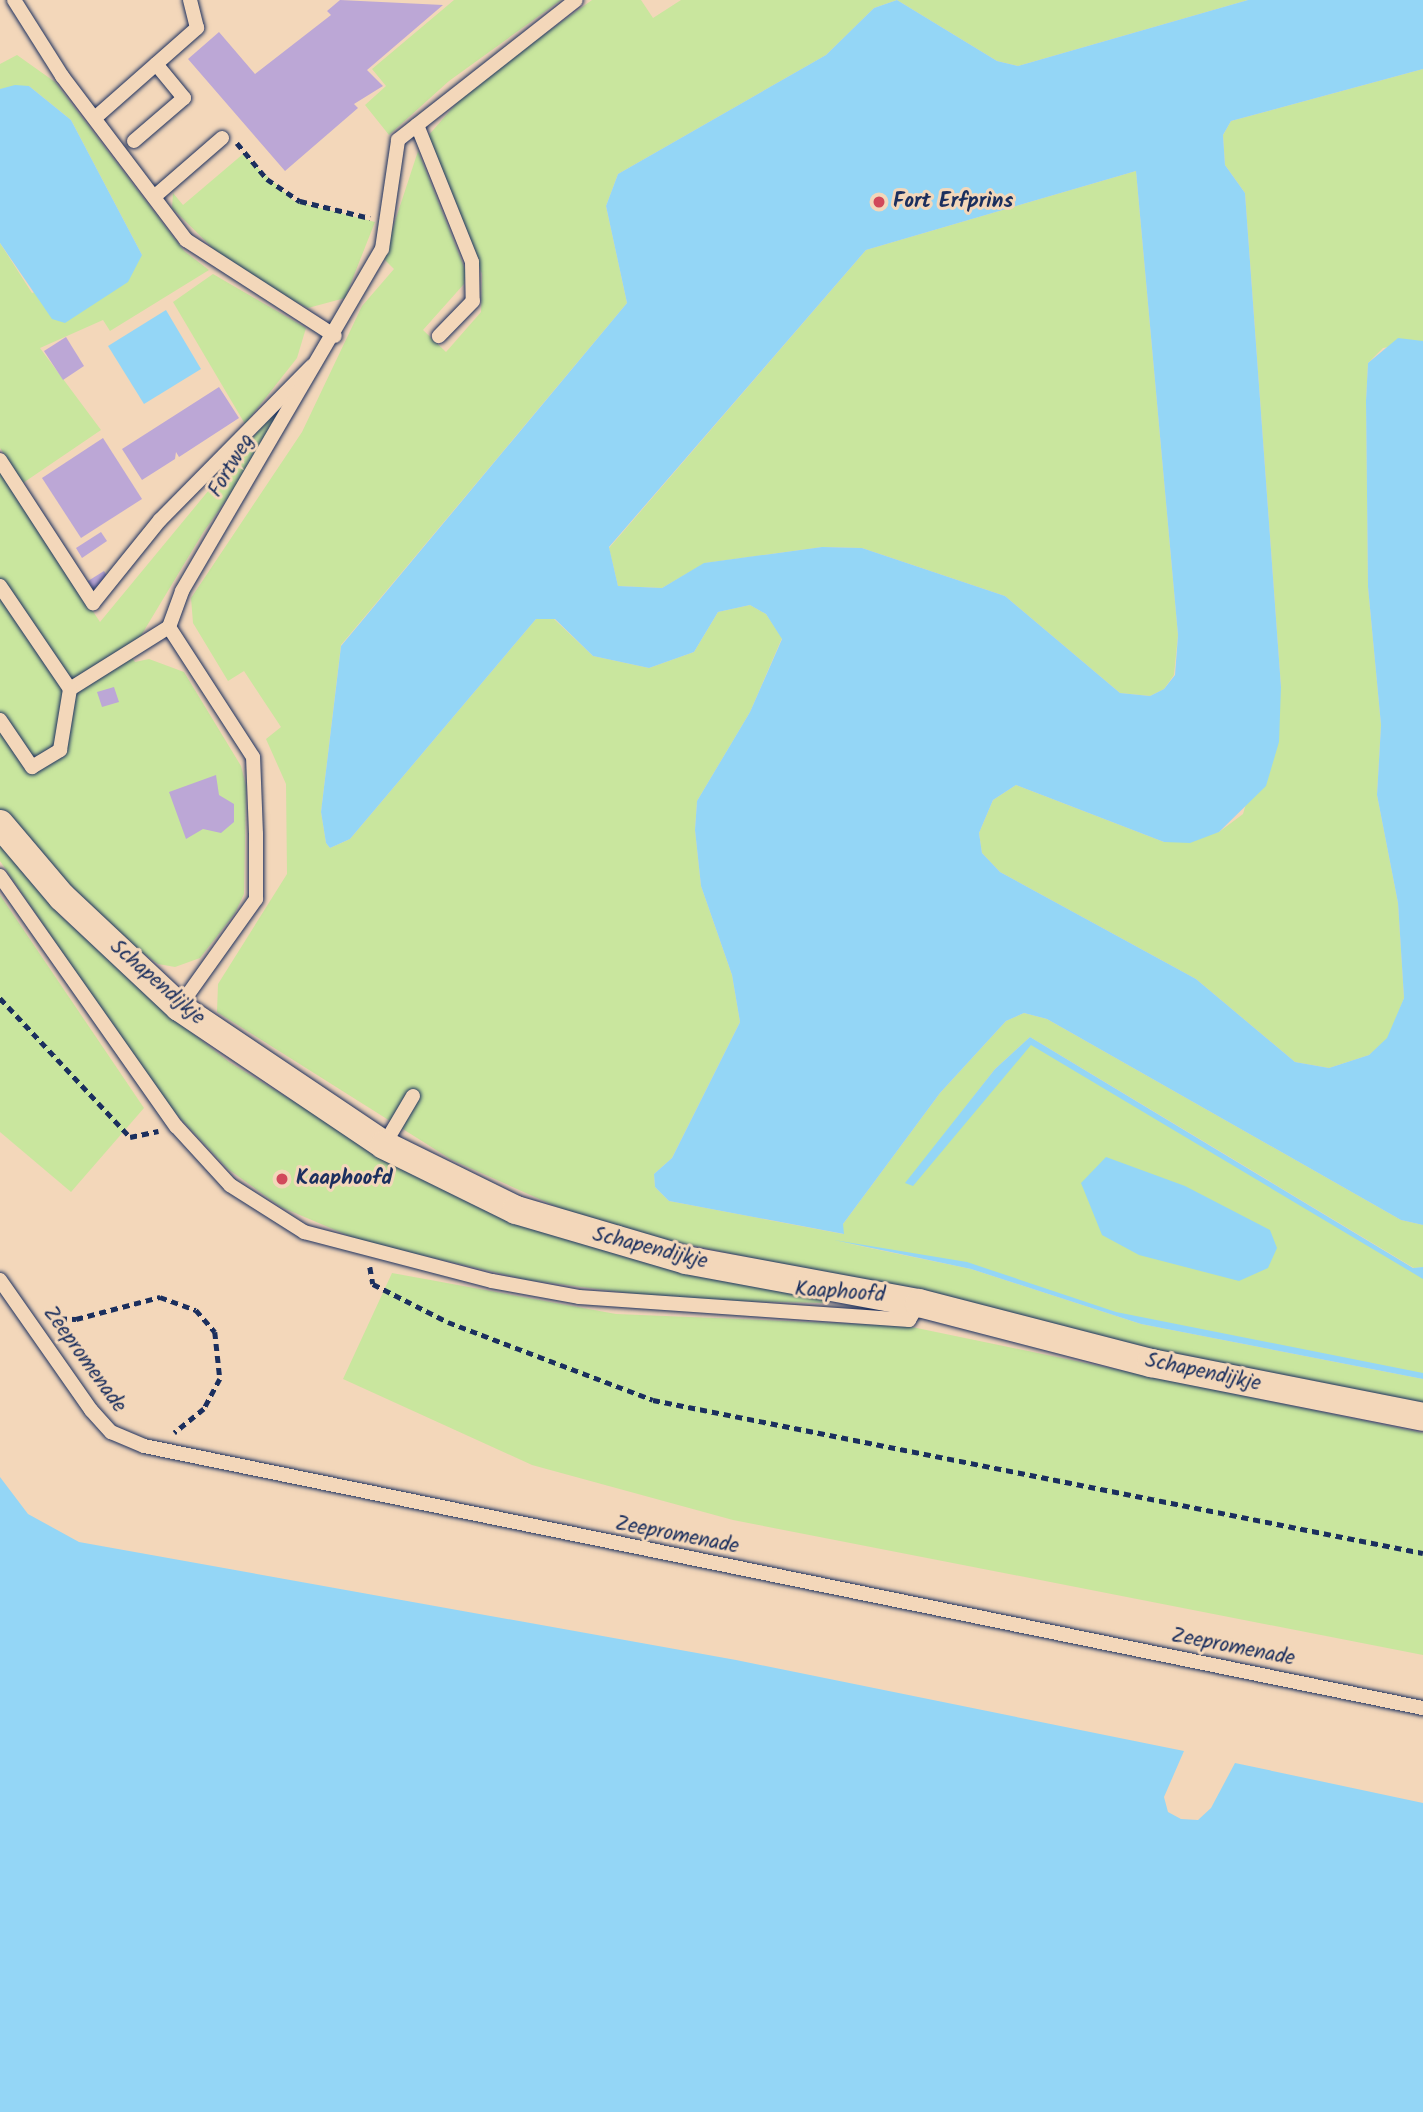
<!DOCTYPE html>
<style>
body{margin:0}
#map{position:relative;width:1423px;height:2112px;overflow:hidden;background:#f3d7ba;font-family:Kalam,sans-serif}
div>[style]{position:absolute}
.green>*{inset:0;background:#c9e69e}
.water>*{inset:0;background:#94d6f6}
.building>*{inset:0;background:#bca7d6}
.path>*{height:4.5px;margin-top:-2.25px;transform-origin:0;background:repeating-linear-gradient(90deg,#1b2f5e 0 7px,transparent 0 12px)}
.roads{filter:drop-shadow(0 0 2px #1b2f5e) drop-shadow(0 0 2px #1b2f5e)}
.lane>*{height:14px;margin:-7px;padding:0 7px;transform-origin:7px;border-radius:7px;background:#f3d7ba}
.street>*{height:28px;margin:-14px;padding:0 14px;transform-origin:14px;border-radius:14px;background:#f3d7ba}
.dots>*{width:19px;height:19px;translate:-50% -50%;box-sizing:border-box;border:4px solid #f3d7ba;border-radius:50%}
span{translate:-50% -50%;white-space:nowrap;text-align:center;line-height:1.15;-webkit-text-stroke:6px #f3d7ba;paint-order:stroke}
.poi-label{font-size:21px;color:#1b2f5e;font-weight:700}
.left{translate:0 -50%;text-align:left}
.street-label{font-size:21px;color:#1b2f5e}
</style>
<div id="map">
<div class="green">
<div style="clip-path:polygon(454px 0,561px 0,449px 81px,389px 135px,365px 105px,386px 86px,372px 69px)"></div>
<div style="clip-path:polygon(592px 0,641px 0,653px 18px,681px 0,1248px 0,1018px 66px,997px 61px,897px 0,874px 8px,826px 55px,618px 174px,606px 206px,627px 303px,341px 645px,321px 812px,326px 843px,330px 848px,350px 839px,536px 619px,554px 619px,593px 656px,649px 668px,694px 652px,718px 612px,750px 605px,766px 614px,782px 638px,750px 712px,697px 801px,695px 830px,701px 886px,732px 975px,740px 1022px,672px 1158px,654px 1174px,655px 1187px,669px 1201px,843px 1234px,843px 1224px,940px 1093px,1006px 1021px,1024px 1013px,1047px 1019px,1401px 1220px,1423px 1225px,1423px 1267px,1414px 1268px,1030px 1037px,995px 1069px,906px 1183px,924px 1171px,1028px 1040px,1423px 1274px,1423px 1374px,1123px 1315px,976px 1268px,836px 1241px,971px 1269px,1141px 1324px,1423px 1379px,1423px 1406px,1086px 1339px,956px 1301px,600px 1226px,452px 1160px,217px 1012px,218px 984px,287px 874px,286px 784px,266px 739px,281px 727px,244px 671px,228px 681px,193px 623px,191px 598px,302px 432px,362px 306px,394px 269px,383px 258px,418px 151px,466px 272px,464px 284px,423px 330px,446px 352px,481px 312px,482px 274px,427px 137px,470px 88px)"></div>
<div style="clip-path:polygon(17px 55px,55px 82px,184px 251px,209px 270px,110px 331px,103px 320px,40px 348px,101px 430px,23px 483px,0 448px,0 243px,32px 293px,142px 255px,71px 120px,29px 86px,0 89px,0 64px)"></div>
<div style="clip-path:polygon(1423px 69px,1423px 341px,1383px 348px,1368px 363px,1366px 401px,1368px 587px,1381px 725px,1377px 795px,1398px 903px,1404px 998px,1388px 1038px,1369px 1055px,1329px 1068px,1295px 1062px,1196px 979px,1000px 872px,982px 853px,979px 833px,993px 800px,1016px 785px,1164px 842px,1219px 832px,1243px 814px,1281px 687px,1245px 193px,1225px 165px,1223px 135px,1231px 121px)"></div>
<div style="clip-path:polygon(243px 154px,294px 201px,375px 222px,345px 298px,308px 308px,238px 273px,172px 208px,173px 193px,183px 205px)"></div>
<div style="clip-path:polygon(1136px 171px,1178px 635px,1174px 675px,1164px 689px,1150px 696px,1120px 693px,1005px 596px,862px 548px,822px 547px,705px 563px,662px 588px,618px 586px,609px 548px,866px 250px)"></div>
<div style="clip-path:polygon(213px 274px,306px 328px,297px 358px,245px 424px,173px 302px)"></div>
<div style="clip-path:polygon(299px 381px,300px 397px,204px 531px,139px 639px,125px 649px,135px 662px,149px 659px,184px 672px,241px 766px,246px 786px,244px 894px,235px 913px,200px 958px,175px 967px,158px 964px,119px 936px,0 813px,0 470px,100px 622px)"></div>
<div style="clip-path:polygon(0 843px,61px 916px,173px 1018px,229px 1062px,393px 1162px,824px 1295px,824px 1303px,682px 1300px,528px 1280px,361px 1241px,281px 1207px,228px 1169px,163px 1100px,0 861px)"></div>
<div style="clip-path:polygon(0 895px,144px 1108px,71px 1192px,0 1132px)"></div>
<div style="clip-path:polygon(392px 1273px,616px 1314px,907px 1326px,1423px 1433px,1423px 1655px,733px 1520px,532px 1465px,343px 1379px)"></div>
</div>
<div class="water">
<div style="clip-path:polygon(evenodd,897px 0,997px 61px,1018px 66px,1248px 0,1423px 0,1423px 69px,1231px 121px,1223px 135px,1225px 165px,1245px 193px,1281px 687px,1279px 742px,1266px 786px,1219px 832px,1190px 843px,1164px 842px,1016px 785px,993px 800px,979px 833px,982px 853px,1000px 872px,1196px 979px,1295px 1062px,1329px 1068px,1369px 1055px,1387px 1038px,1404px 998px,1398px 903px,1377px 795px,1381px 725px,1368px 587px,1366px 401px,1368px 363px,1398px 338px,1423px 341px,1423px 1225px,1401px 1220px,1047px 1019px,1024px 1013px,1006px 1021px,940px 1093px,843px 1224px,844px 1234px,669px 1201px,655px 1187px,654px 1174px,672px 1158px,740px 1022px,732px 975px,701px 886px,695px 830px,697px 801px,750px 712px,782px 639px,766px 614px,750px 605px,718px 612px,694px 652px,649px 668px,593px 656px,555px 619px,536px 619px,350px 839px,330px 848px,326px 843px,321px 812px,341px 646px,627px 303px,606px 206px,618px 174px,826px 55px,874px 8px,897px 0,1136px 171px,1178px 635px,1175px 675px,1164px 689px,1150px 696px,1120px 693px,1005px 596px,862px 548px,822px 547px,704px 563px,662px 588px,618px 586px,609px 547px,866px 250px,1136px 171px)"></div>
<div style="clip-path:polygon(15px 85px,29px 86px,71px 120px,142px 255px,128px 282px,65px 323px,52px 319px,0 243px,0 89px)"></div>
<div style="clip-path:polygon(166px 310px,201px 369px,144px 404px,108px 346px)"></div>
<div style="clip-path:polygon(1030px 1037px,1413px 1268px,1423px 1267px,1423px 1279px,1031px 1045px,913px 1186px,905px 1183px,995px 1069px)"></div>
<div style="clip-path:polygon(1106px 1157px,1185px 1186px,1270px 1230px,1277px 1248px,1268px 1268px,1239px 1281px,1139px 1255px,1102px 1235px,1081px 1183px)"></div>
<div style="clip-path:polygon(834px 1240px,967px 1262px,1116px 1312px,1423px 1373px,1423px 1379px,1141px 1324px,971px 1269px)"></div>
<div style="clip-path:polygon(0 1477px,28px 1514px,79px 1542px,736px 1660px,1184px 1751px,1164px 1797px,1168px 1812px,1181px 1819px,1198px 1820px,1211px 1808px,1235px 1763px,1423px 1803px,1423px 2112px,0 2112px)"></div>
</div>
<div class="building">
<div style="clip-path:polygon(340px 0,443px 5px,367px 70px,383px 86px,354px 104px,358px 108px,285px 171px,188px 59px,219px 32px,255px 74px,331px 15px,327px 11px)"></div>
<div style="clip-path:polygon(66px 337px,84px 366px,63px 380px,44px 351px)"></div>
<div style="clip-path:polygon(219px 387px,239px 418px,179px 457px,176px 452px,175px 459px,142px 480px,122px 449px)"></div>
<div style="clip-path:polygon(103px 438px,142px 499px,81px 538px,42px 478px)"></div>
<div style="clip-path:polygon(101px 532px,107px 541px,82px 558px,76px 548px)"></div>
<div style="clip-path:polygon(104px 571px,109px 579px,93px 589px,88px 581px)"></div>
<div style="clip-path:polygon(114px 687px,119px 702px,102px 707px,97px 692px)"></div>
<div style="clip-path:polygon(216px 775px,219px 795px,234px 804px,234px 822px,221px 833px,203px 829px,186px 839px,169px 792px)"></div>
</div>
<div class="path">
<div style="left:237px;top:143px;width:47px;rotate:50.2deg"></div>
<div style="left:267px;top:179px;width:40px;rotate:34deg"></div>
<div style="left:300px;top:201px;width:72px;rotate:13.7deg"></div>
<div style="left:0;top:998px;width:190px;rotate:46.9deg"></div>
<div style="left:130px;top:1137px;width:29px;rotate:-12deg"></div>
<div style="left:370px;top:1267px;width:17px;rotate:80deg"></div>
<div style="left:373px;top:1284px;width:84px;rotate:26.9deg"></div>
<div style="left:448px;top:1322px;width:219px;rotate:20.8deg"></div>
<div style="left:653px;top:1400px;width:785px;rotate:11.24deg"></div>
<div style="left:48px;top:1318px;width:28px;rotate:2deg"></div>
<div style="left:76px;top:1319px;width:87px;rotate:-14.7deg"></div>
<div style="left:160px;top:1297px;width:38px;rotate:20deg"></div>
<div style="left:196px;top:1310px;width:29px;rotate:49deg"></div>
<div style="left:215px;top:1332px;width:47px;rotate:83.9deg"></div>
<div style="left:220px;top:1379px;width:34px;rotate:118deg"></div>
<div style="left:204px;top:1409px;width:38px;rotate:141deg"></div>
</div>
<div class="roads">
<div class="lane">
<div style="left:14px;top:0;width:90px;rotate:57.7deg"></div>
<div style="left:62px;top:76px;width:206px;rotate:52.9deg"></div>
<div style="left:186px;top:240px;width:177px;rotate:32.8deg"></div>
<div style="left:96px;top:117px;width:135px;rotate:-41.4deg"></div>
<div style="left:197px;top:28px;width:29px;rotate:-104deg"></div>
<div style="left:417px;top:125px;width:148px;rotate:68.1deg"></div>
<div style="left:472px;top:262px;width:39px;rotate:89deg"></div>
<div style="left:473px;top:301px;width:49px;rotate:134.2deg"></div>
<div style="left:134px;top:141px;width:66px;rotate:-40.7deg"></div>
<div style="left:184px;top:98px;width:44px;rotate:-129.5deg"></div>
<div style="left:154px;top:197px;width:90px;rotate:-40.9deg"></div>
<div style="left:0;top:460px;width:171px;rotate:57deg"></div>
<div style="left:93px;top:603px;width:107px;rotate:-51.1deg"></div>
<div style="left:160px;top:520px;width:216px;rotate:-45.4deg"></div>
<div style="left:0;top:586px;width:125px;rotate:55.8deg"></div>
<div style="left:70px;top:689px;width:117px;rotate:-32.1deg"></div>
<div style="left:0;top:720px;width:57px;rotate:55.8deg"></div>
<div style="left:32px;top:767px;width:33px;rotate:-31deg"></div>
<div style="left:60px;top:750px;width:62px;rotate:-80.7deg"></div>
<div style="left:0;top:876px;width:306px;rotate:54.9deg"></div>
<div style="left:176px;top:1126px;width:80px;rotate:47.5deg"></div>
<div style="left:230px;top:1185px;width:88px;rotate:32.4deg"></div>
<div style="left:304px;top:1232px;width:194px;rotate:14.6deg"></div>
<div style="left:492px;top:1281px;width:88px;rotate:10.4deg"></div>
<div style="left:579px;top:1297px;width:331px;rotate:4deg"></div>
<div style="left:909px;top:1320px;width:20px;rotate:-60deg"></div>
<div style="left:179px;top:1007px;width:133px;rotate:-54.5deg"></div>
<div style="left:256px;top:899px;width:65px;rotate:-90deg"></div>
<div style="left:256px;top:834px;width:77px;rotate:-92.2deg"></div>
<div style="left:253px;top:757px;width:155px;rotate:-122.9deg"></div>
<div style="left:169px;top:627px;width:38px;rotate:-70deg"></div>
<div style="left:182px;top:591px;width:396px;rotate:-59.7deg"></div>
<div style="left:382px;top:249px;width:110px;rotate:-81.6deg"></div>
<div style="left:398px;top:140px;width:226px;rotate:-38.2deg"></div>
<div style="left:384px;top:1145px;width:57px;rotate:-59.4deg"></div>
<div style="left:0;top:1280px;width:159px;rotate:55deg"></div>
<div style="left:91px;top:1410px;width:30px;rotate:48deg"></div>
<div style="left:111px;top:1432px;width:36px;rotate:23deg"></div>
<div style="left:144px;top:1446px;width:1306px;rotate:11.58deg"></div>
</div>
<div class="street">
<div style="left:0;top:824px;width:96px;rotate:49.7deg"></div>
<div style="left:62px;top:897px;width:161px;rotate:43.2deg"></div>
<div style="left:179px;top:1007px;width:247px;rotate:33.9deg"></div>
<div style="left:384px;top:1145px;width:147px;rotate:26.2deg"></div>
<div style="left:516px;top:1210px;width:177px;rotate:16.4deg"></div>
<div style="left:686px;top:1260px;width:237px;rotate:10.5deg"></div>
<div style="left:919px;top:1303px;width:240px;rotate:14.5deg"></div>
<div style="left:1151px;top:1363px;width:277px;rotate:11.2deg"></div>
</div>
</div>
<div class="dots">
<div style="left:879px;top:202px;background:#d1495b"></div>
<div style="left:282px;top:1179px;background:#d1495b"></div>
</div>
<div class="poi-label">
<span class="left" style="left:893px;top:202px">Fort Erfprins</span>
<span class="left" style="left:296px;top:1179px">Kaaphoofd</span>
</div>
<div class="street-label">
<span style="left:232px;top:466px;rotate:-59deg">Fortweg</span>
<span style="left:157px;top:983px;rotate:41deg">Schapendijkje</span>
<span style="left:650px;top:1249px;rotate:14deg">Schapendijkje</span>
<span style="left:840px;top:1293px;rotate:4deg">Kaaphoofd</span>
<span style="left:84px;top:1360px;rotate:54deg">Zeepromenade</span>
<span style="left:1203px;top:1373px;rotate:12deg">Schapendijkje</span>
<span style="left:677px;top:1536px;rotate:11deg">Zeepromenade</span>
<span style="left:1233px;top:1648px;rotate:11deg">Zeepromenade</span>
</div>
</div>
